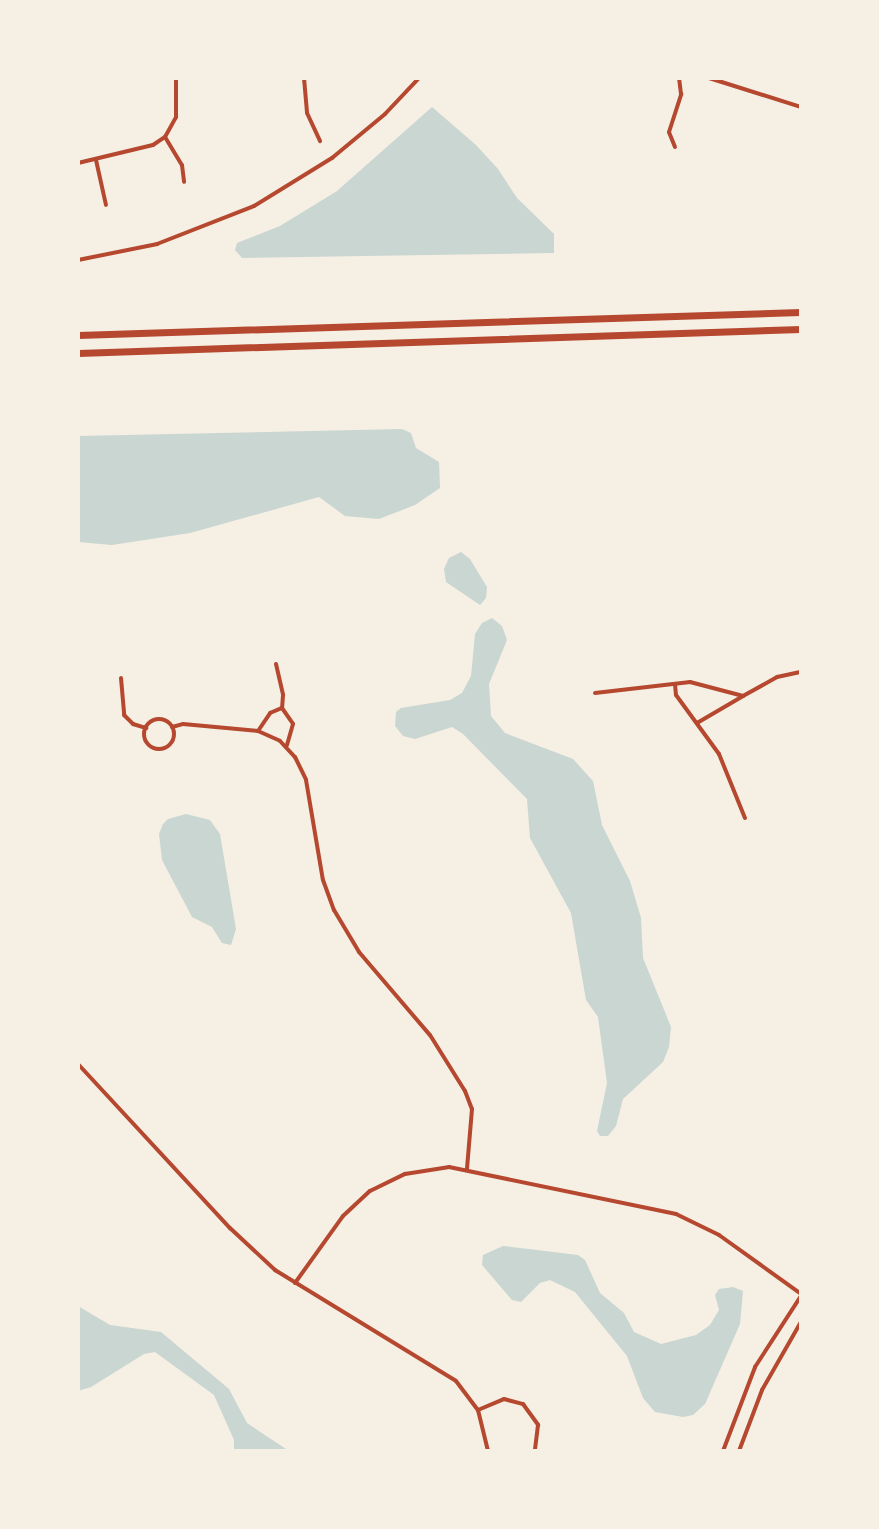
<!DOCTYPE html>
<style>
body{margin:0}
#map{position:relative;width:879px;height:1529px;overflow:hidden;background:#f6efe4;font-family:"Roboto Condensed",sans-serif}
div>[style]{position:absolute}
.water>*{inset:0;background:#c9d6d2}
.minor>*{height:4px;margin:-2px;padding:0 2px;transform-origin:2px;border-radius:2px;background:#b5482f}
.minor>.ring{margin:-2px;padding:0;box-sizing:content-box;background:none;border:4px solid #b5482f;border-radius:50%}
.motorway>*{height:7px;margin:-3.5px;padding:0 3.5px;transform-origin:3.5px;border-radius:3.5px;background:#b5482f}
span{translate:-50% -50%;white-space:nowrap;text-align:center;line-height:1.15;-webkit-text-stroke:8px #f6efe4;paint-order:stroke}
.frame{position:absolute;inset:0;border:80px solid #f6efe4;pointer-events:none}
</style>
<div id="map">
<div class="water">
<div style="clip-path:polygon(432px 107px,476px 145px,498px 169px,517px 198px,554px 234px,554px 253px,242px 258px,235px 250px,237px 243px,280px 226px,337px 191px)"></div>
<div style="clip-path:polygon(402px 429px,411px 433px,416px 448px,439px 462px,440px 488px,415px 505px,379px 519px,345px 516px,319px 497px,190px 533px,112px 545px,78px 542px,78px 436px)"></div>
<div style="clip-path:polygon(461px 552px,470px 559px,487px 587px,486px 598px,480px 605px,446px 582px,444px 569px,449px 558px)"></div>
<div style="clip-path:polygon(492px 618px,502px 626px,507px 640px,489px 684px,491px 716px,505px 733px,573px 759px,593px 781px,602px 825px,630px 881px,641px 918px,643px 958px,671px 1027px,669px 1047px,663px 1062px,623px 1099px,616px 1126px,608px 1136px,600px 1136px,597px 1131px,607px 1083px,598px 1017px,586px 1000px,571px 913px,530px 838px,527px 799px,463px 734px,452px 727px,415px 739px,403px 736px,395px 726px,396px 712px,401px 708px,450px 700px,462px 693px,471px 676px,475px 634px,482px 623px)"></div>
<div style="clip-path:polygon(186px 814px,210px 820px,220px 834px,236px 929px,231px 945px,222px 943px,212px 927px,192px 917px,162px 860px,159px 834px,163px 824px,168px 819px)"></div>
<div style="clip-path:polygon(503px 1246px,578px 1255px,585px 1260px,600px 1293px,624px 1313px,634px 1332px,661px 1344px,696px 1335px,710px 1325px,719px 1310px,715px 1295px,719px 1289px,733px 1287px,743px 1291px,740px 1324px,705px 1404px,693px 1415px,683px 1417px,655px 1412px,643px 1398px,627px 1356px,575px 1292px,550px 1280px,540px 1283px,521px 1302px,512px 1300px,482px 1265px,483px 1255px)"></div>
<div style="clip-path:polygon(78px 1306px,110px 1325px,161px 1332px,229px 1389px,247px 1423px,289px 1451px,234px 1451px,234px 1440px,214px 1395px,155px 1352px,144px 1354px,91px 1387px,78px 1391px)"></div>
</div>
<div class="minor">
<div style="left:304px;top:78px;width:35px;rotate:85deg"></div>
<div style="left:307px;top:113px;width:31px;rotate:65deg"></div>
<div style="left:709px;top:78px;width:96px;rotate:17.5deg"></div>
<div style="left:165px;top:137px;width:33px;rotate:59deg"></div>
<div style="left:182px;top:165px;width:17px;rotate:83deg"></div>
<div style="left:675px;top:147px;width:16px;rotate:-112deg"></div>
<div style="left:669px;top:132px;width:40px;rotate:-72deg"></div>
<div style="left:681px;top:94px;width:16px;rotate:-97deg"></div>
<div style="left:96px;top:160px;width:46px;rotate:77.5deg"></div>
<div style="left:78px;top:163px;width:77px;rotate:-13.5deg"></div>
<div style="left:153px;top:145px;width:14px;rotate:-34deg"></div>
<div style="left:165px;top:137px;width:23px;rotate:-61deg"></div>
<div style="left:176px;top:117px;width:39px;rotate:-90deg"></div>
<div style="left:78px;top:260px;width:81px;rotate:-11.4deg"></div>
<div style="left:157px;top:244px;width:104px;rotate:-21.4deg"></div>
<div style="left:254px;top:206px;width:92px;rotate:-31.6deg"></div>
<div style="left:332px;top:158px;width:69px;rotate:-39.7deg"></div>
<div style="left:385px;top:114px;width:50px;rotate:-46.6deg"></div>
<div style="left:276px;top:664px;width:32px;rotate:77deg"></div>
<div style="left:283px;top:695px;width:13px;rotate:94deg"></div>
<div style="left:121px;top:678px;width:37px;rotate:85deg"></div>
<div style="left:124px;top:715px;width:13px;rotate:45deg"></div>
<div style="left:133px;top:724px;width:14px;rotate:17deg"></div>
<div style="left:675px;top:684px;width:11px;rotate:85deg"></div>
<div style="left:676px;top:695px;width:73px;rotate:53.9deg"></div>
<div style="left:719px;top:754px;width:69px;rotate:67.9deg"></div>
<div style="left:595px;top:693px;width:96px;rotate:-6.6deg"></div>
<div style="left:690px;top:682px;width:55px;rotate:14.8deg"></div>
<div style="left:743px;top:696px;width:39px;rotate:-29deg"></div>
<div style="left:777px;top:677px;width:25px;rotate:-12deg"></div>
<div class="ring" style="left:144px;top:719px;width:26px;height:26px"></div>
<div style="left:697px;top:723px;width:53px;rotate:-30.4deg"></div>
<div style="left:172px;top:727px;width:11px;rotate:-15deg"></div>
<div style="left:183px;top:724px;width:75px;rotate:5.3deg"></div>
<div style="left:258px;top:731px;width:24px;rotate:24deg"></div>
<div style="left:280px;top:741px;width:22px;rotate:47deg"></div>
<div style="left:295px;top:757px;width:25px;rotate:64deg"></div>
<div style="left:306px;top:780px;width:101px;rotate:80.4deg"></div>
<div style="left:323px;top:880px;width:32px;rotate:70deg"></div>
<div style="left:334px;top:910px;width:49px;rotate:59.2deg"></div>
<div style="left:359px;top:952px;width:109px;rotate:49.5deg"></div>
<div style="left:430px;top:1035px;width:66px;rotate:58deg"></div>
<div style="left:465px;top:1091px;width:19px;rotate:69deg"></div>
<div style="left:472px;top:1109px;width:60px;rotate:94.8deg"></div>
<div style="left:258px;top:731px;width:22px;rotate:-56deg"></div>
<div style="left:270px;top:713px;width:13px;rotate:-23deg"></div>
<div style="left:282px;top:708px;width:19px;rotate:55deg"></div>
<div style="left:293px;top:724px;width:22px;rotate:106deg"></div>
<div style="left:78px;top:1064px;width:224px;rotate:47.2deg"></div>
<div style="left:230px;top:1228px;width:62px;rotate:43deg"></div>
<div style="left:275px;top:1270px;width:212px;rotate:31.5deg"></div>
<div style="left:456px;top:1381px;width:36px;rotate:53deg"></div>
<div style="left:478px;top:1410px;width:42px;rotate:76.3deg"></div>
<div style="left:295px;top:1283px;width:82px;rotate:-54.4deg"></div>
<div style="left:343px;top:1216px;width:37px;rotate:-43deg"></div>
<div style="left:370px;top:1191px;width:39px;rotate:-26deg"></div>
<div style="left:405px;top:1174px;width:45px;rotate:-9deg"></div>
<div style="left:449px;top:1167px;width:232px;rotate:11.7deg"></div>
<div style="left:676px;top:1214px;width:48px;rotate:26deg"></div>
<div style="left:719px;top:1235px;width:101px;rotate:35.7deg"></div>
<div style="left:478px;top:1410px;width:28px;rotate:-23deg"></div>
<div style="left:504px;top:1399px;width:20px;rotate:15deg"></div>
<div style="left:523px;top:1404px;width:26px;rotate:54deg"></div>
<div style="left:538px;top:1425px;width:26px;rotate:97deg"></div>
<div style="left:723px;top:1451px;width:90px;rotate:-69.1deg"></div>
<div style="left:755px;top:1367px;width:85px;rotate:-57.1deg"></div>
<div style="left:739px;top:1451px;width:65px;rotate:-69.3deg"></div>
<div style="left:762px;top:1390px;width:78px;rotate:-60.2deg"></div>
</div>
<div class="motorway">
<div style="left:78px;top:335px;width:723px;rotate:-1.82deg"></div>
<div style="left:78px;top:353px;width:723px;rotate:-1.9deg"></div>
</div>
<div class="frame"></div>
</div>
